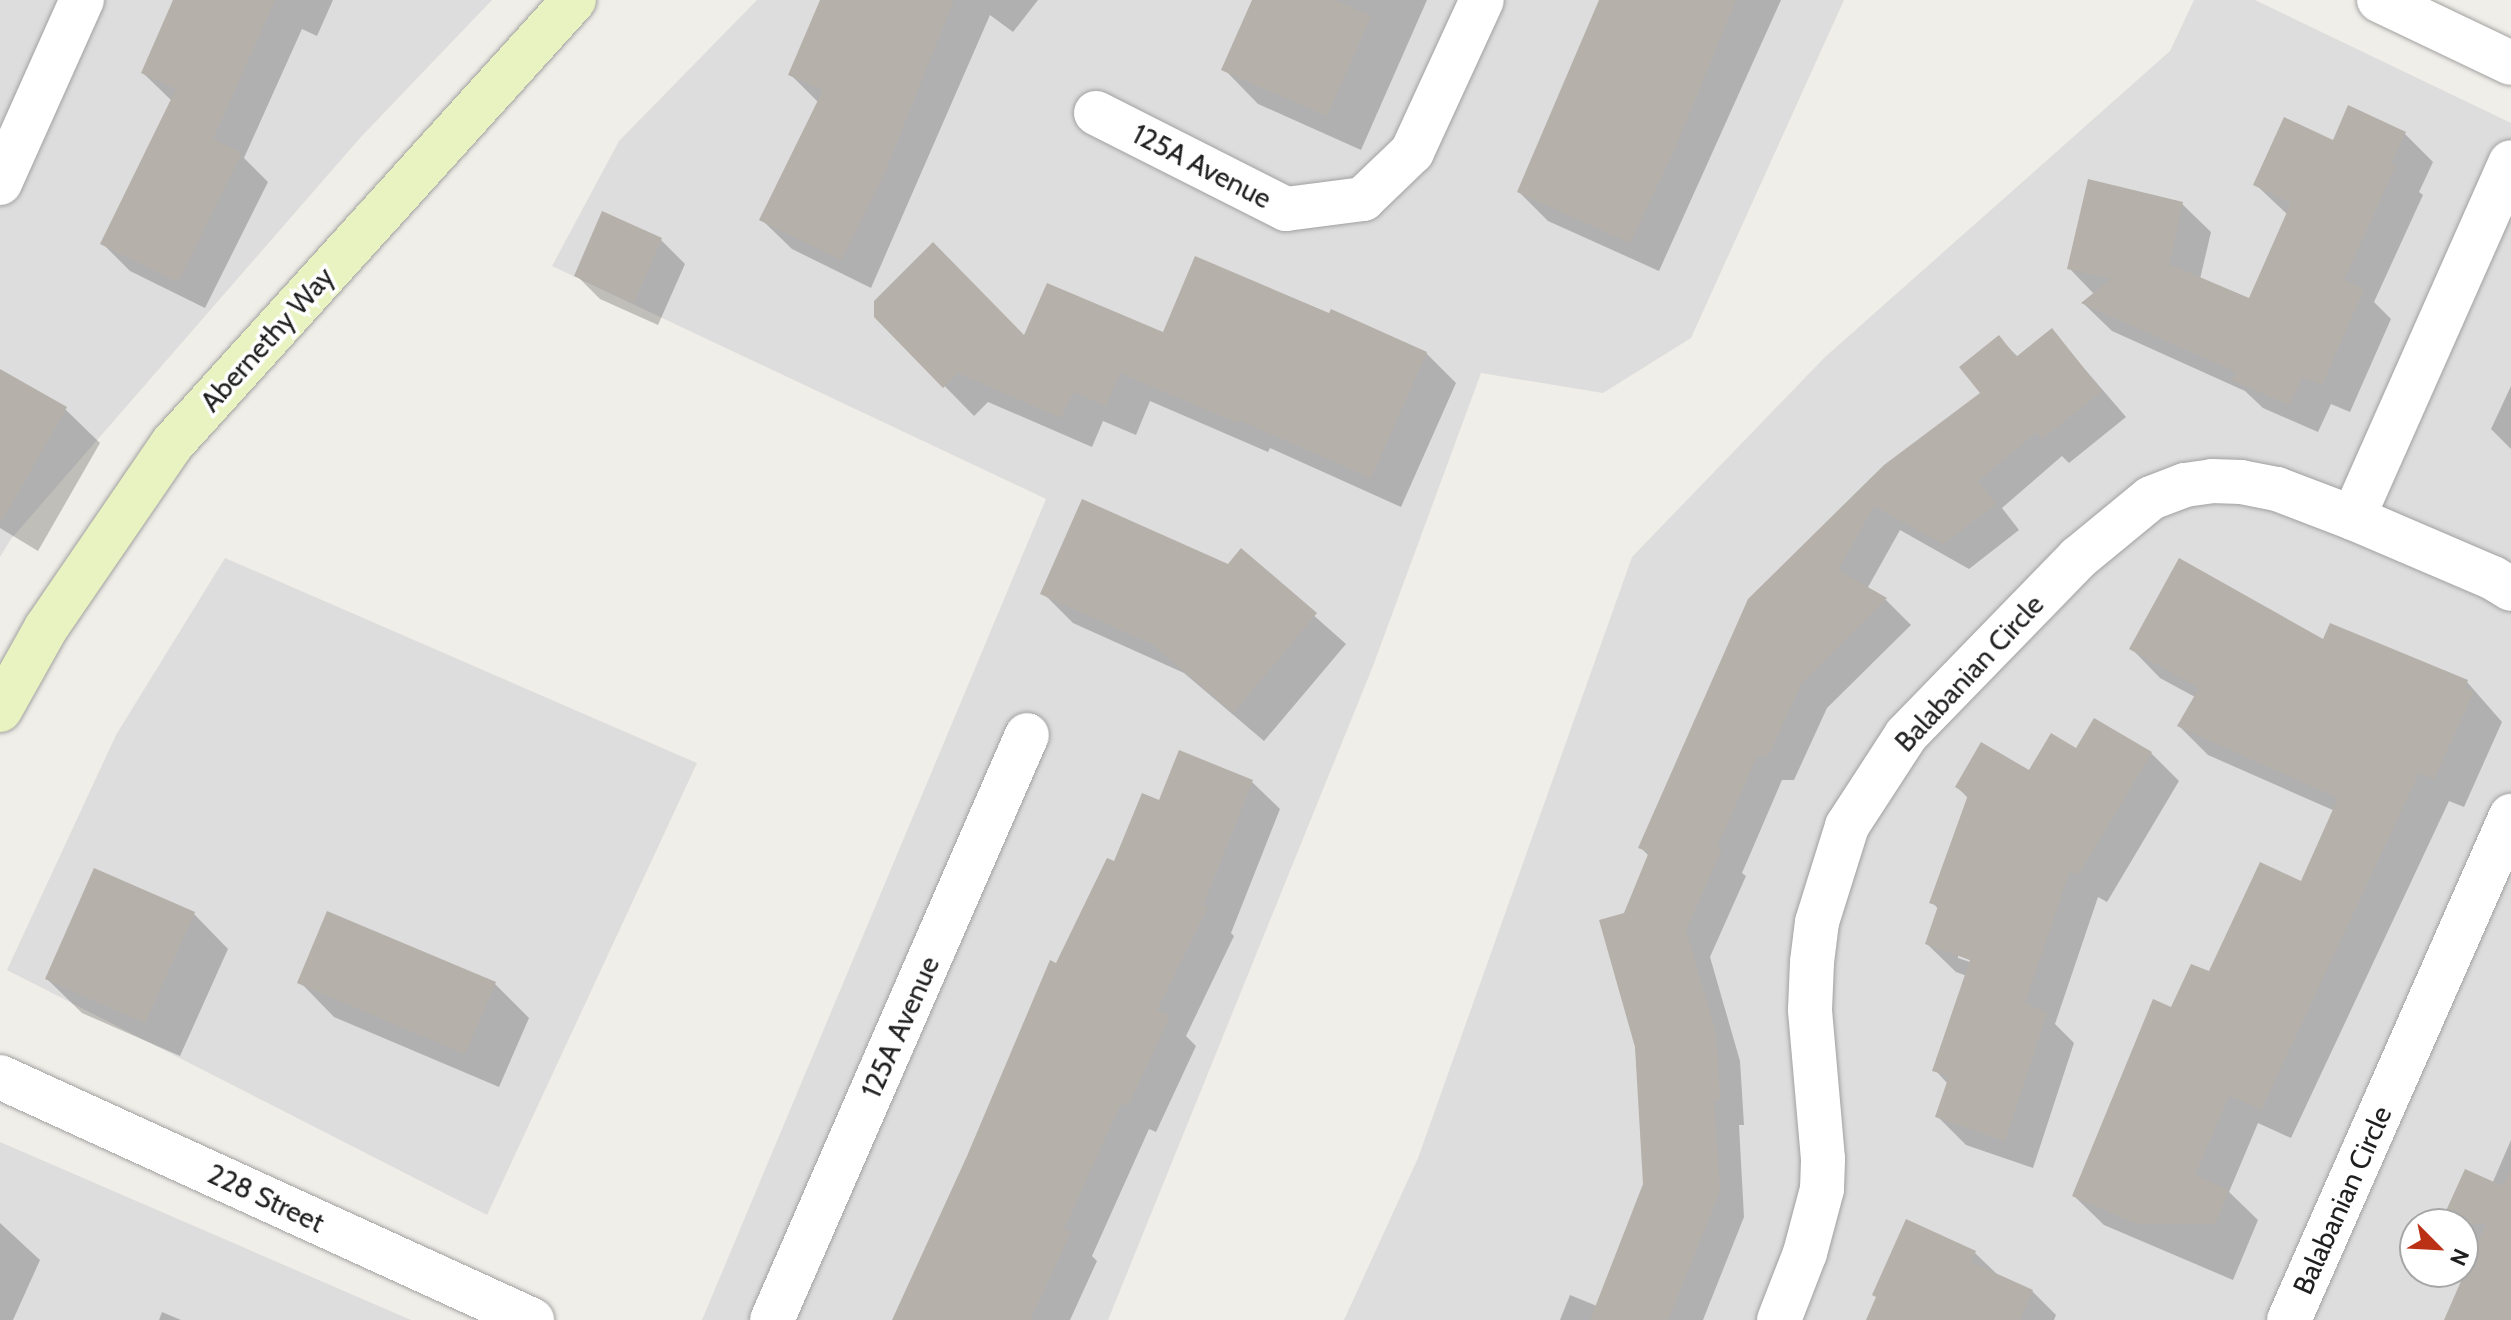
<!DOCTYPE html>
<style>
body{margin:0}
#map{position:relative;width:2511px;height:1320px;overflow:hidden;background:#f0eee8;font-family:Cabin,sans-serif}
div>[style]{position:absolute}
.residential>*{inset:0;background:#dedddd}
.shadow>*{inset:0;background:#0003}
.building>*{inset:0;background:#b5b0aa}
.roads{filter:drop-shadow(0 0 2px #a1a1a1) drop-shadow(0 0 2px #a1a1a1)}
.minor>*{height:44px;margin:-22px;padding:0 22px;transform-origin:22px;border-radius:22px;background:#fff}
.tertiary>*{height:44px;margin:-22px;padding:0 22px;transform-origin:22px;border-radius:22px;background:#fff}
.secondary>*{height:44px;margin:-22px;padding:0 22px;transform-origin:22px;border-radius:22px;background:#e9f3c2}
span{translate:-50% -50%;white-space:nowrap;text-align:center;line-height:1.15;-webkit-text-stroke:7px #fff;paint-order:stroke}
.street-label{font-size:28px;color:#202020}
.north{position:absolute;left:2399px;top:1208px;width:80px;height:80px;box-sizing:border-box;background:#fff;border:2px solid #a6a6a6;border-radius:50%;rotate:114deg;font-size:22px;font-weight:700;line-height:32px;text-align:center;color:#202020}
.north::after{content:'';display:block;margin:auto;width:28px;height:36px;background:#bb3115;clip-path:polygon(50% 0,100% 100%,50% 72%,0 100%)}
</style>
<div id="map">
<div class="residential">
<div style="clip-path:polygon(0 0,492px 0,360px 138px,11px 539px,0 557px)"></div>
<div style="clip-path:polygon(757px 0,1844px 0,1691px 338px,1603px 393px,1481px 373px,1373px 666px,1108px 1320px,702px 1320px,1046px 499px,552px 266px,619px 141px)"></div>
<div style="clip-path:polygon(evenodd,2194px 0,2255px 0,2511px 123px,2511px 1320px,1344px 1320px,1418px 1158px,1632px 557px,1824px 358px,2170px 51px,2194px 0,2415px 1224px,2463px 1224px,2463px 1272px,2415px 1272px,2415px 1224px)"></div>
<div style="clip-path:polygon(225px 558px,697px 763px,487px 1215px,7px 970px,116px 735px)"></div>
<div style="clip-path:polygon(0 1142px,411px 1320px,0 1320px)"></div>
</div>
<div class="shadow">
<div style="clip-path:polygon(187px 0,333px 0,317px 36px,302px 29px,244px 158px,268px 182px,205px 308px,130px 271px,103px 244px,172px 101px,143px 73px)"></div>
<div style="clip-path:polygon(822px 0,1038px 0,1013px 32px,990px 15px,871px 288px,792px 249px,762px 220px,819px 103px,791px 75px)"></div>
<div style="clip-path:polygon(1254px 0,1427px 0,1361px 150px,1258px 104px,1224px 69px)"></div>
<div style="clip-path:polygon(1615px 0,1781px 0,1659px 271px,1548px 221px,1519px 192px)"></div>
<div style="clip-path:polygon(2404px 133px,2433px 162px,2419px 192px,2423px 195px,2374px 302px,2391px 319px,2350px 412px,2331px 404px,2318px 432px,2263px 408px,2245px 391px,2112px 331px,2084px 304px,2095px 295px,2069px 268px,2182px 204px,2211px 232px,2200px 279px,2250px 301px,2288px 215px,2255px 184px,2334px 142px)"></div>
<div style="clip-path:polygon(661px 240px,685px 264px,658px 325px,600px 299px,576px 275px)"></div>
<div style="clip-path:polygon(876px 316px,1025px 338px,1164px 335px,1426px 353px,1456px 383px,1401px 507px,1270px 448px,1268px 452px,1150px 401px,1136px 435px,1103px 421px,1092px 447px,988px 402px,974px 416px)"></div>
<div style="clip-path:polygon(2051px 330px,2126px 417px,2069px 463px,2062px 456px,2002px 508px,2019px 530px,1969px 569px,1900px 530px,1867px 589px,1886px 600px,1911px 625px,1827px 708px,1794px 780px,1782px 780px,1742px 873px,1746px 876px,1710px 957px,1740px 1061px,1744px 1125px,1739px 1125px,1744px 1217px,1703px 1320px,1560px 1320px,1570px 1295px,1597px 1306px,1645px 1184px,1626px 914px,1649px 856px,1640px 847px,1750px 600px,1983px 394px,1999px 338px,2018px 357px)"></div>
<div style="clip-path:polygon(0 371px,65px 409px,100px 443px,38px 551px,0 528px)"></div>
<div style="clip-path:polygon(2511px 386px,2511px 449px,2491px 429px)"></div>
<div style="clip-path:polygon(1241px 551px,1346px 644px,1264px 741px,1184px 673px,1073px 623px,1043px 593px,1228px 566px)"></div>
<div style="clip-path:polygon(2324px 642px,2467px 682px,2502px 722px,2464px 807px,2449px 801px,2291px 1138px,2258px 1123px,2229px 1192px,2258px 1220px,2233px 1280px,2104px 1225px,2074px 1196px,2172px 1009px,2302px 884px,2335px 811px,2208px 755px,2179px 726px,2195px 697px,2160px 678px,2131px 648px)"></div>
<div style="clip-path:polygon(evenodd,2077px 751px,2151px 753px,2179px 781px,2107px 902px,2098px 897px,2055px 1024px,2074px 1043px,2033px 1168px,1966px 1145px,1937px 1116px,1948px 1084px,1935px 1070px,1967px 976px,1956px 972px,1927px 944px,1939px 910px,1932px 902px,1968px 798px,1957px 787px,2030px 772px,2077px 751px,1958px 954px,1979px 965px,1958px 958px,1958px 954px)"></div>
<div style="clip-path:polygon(1252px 782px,1280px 809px,1231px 933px,1234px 936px,1186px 1036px,1196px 1046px,1156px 1132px,1149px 1129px,1092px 1256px,1097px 1261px,1070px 1320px,894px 1320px,1057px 965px,1115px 864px,1160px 803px)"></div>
<div style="clip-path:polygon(194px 914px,228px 949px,180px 1056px,82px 1013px,47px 979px)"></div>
<div style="clip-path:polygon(300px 982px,495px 984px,529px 1018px,499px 1087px,334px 1017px)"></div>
<div style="clip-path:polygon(2511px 1140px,2511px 1320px,2446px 1320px,2476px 1253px,2463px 1244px,2463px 1224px,2492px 1184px)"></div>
<div style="clip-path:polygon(1907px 1222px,1975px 1253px,2000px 1277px,2032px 1291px,2056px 1315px,2054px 1320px,1868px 1320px)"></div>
<div style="clip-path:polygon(0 1223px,40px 1260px,13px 1320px,0 1320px)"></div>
<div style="clip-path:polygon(162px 1312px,181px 1320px,159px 1320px)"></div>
</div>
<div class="building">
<div style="clip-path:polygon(173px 0,275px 0,213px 139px,242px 153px,178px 282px,100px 244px,176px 89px,141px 73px)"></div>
<div style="clip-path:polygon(820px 0,954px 0,885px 172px,841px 260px,759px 220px,823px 90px,788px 75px)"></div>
<div style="clip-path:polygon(1252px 0,1335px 0,1371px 16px,1327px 116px,1221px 70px)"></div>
<div style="clip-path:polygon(1599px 0,1736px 0,1676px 146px,1630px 243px,1517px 192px)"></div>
<div style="clip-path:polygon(2348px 105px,2406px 132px,2391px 163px,2396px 165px,2344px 280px,2364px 289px,2322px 385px,2302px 377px,2289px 405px,2232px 380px,2236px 372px,2081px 303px,2111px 279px,2067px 269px,2088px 179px,2183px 202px,2169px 264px,2249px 298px,2291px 203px,2253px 185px,2284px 117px,2333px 140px)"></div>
<div style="clip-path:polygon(602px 211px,662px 238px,634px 303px,574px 276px)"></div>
<div style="clip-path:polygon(933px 242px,1024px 335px,1047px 283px,1163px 332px,1195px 256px,1329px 313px,1331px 309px,1427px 352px,1371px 478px,1239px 420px,1238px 423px,1120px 373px,1106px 406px,1073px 392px,1061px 418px,958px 373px,943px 388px,874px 317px,874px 301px)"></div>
<div style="clip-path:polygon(2052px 328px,2102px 391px,2042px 439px,2036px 432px,1978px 481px,1996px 504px,1943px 544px,1874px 506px,1838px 570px,1887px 598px,1802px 683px,1768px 756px,1757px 756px,1717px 847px,1722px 849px,1686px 930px,1716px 1034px,1720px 1100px,1714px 1100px,1720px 1191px,1668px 1320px,1590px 1320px,1643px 1184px,1635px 1047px,1599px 920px,1624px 913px,1649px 852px,1638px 848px,1748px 599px,1884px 465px,1980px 393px,1959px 367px,1999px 335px,2016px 357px)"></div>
<div style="clip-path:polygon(0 369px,67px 407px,0 524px)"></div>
<div style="clip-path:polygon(1082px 499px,1228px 564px,1241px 548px,1317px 613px,1233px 713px,1152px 644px,1040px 594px)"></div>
<div style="clip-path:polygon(2179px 558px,2323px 639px,2330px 623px,2468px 680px,2465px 688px,2474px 691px,2434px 779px,2419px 773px,2261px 1110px,2229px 1095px,2195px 1175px,2229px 1190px,2215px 1224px,2137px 1224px,2072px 1196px,2153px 999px,2171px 1007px,2191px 964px,2209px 971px,2260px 862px,2301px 881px,2338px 798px,2177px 726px,2199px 688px,2129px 649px)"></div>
<div style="clip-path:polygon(2094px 718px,2152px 752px,2078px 875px,2070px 870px,2025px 1003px,2047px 1013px,2005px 1141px,1935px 1117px,1949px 1076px,1932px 1071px,1970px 960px,1925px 944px,1938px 906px,1929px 903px,1968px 795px,1955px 787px,1981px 742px,2029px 770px,2051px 733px,2076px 748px)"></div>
<div style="clip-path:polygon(1179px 750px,1253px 780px,1203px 905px,1208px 907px,1157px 1010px,1170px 1016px,1128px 1106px,1121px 1103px,1064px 1229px,1071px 1232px,1030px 1320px,892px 1320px,967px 1156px,1050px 960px,1056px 963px,1107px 858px,1114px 861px,1142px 793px,1159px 800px)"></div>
<div style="clip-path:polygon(94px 868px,195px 912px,145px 1023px,45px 979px)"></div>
<div style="clip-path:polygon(327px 911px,496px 982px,465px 1054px,297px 983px)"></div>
<div style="clip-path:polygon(2465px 1169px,2503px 1186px,2511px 1169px,2511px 1320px,2444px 1320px,2486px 1224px,2440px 1224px)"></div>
<div style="clip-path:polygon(1906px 1219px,1976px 1251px,1971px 1262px,2033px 1290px,2020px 1320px,1866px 1320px,1876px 1297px,1872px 1295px)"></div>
</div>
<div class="roads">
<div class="minor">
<div style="left:1096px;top:113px;width:213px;rotate:26.8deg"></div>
<div style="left:1286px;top:209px;width:78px;rotate:-7.4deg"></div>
<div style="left:1363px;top:199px;width:68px;rotate:-43.8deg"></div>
<div style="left:1412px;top:152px;width:167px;rotate:-65.3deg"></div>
<div style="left:0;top:183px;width:201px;rotate:-65.9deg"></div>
<div style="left:2353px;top:518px;width:389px;rotate:-66.1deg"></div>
<div style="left:772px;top:1320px;width:638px;rotate:-66.45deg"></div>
<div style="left:1779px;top:1320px;width:72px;rotate:-68.8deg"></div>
<div style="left:1805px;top:1253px;width:66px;rotate:-75.1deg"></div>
<div style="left:1822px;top:1189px;width:30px;rotate:-88deg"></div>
<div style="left:1823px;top:1159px;width:150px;rotate:-95deg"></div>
<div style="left:1810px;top:1010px;width:48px;rotate:-87.6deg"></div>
<div style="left:1812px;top:962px;width:40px;rotate:-82.9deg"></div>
<div style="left:1817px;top:922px;width:101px;rotate:-72.6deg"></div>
<div style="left:1847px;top:826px;width:108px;rotate:-57deg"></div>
<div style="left:1906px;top:735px;width:247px;rotate:-45.8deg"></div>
<div style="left:2078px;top:558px;width:94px;rotate:-39.4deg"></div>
<div style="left:2151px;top:498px;width:36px;rotate:-21deg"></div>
<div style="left:2185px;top:485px;width:27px;rotate:-8deg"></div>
<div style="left:2212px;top:481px;width:29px;rotate:2deg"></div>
<div style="left:2241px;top:482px;width:37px;rotate:11deg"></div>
<div style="left:2277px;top:489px;width:81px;rotate:20.9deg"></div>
<div style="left:2353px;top:518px;width:152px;rotate:23.2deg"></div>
<div style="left:2493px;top:578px;width:21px;rotate:31deg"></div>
<div style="left:2289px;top:1320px;width:551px;rotate:-66.23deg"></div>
</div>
<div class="tertiary">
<div style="left:2379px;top:0;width:146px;rotate:25.5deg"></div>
<div style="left:0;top:1077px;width:585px;rotate:24.55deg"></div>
</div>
<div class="secondary">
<div style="left:0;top:710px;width:94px;rotate:-60.7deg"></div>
<div style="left:46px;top:628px;width:223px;rotate:-55.6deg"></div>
<div style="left:172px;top:444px;width:599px;rotate:-47.84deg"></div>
</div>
</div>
<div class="street-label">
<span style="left:1202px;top:166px;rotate:27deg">125A Avenue</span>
<span style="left:267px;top:339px;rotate:-48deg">Abernethy Way</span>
<span style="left:1969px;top:673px;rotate:-47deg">Balabanian Circle</span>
<span style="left:900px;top:1027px;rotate:-66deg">125A Avenue</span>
<span style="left:266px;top:1198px;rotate:25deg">228 Street</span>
<span style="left:2342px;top:1200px;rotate:-66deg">Balabanian Circle</span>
</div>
<div class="north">N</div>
</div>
